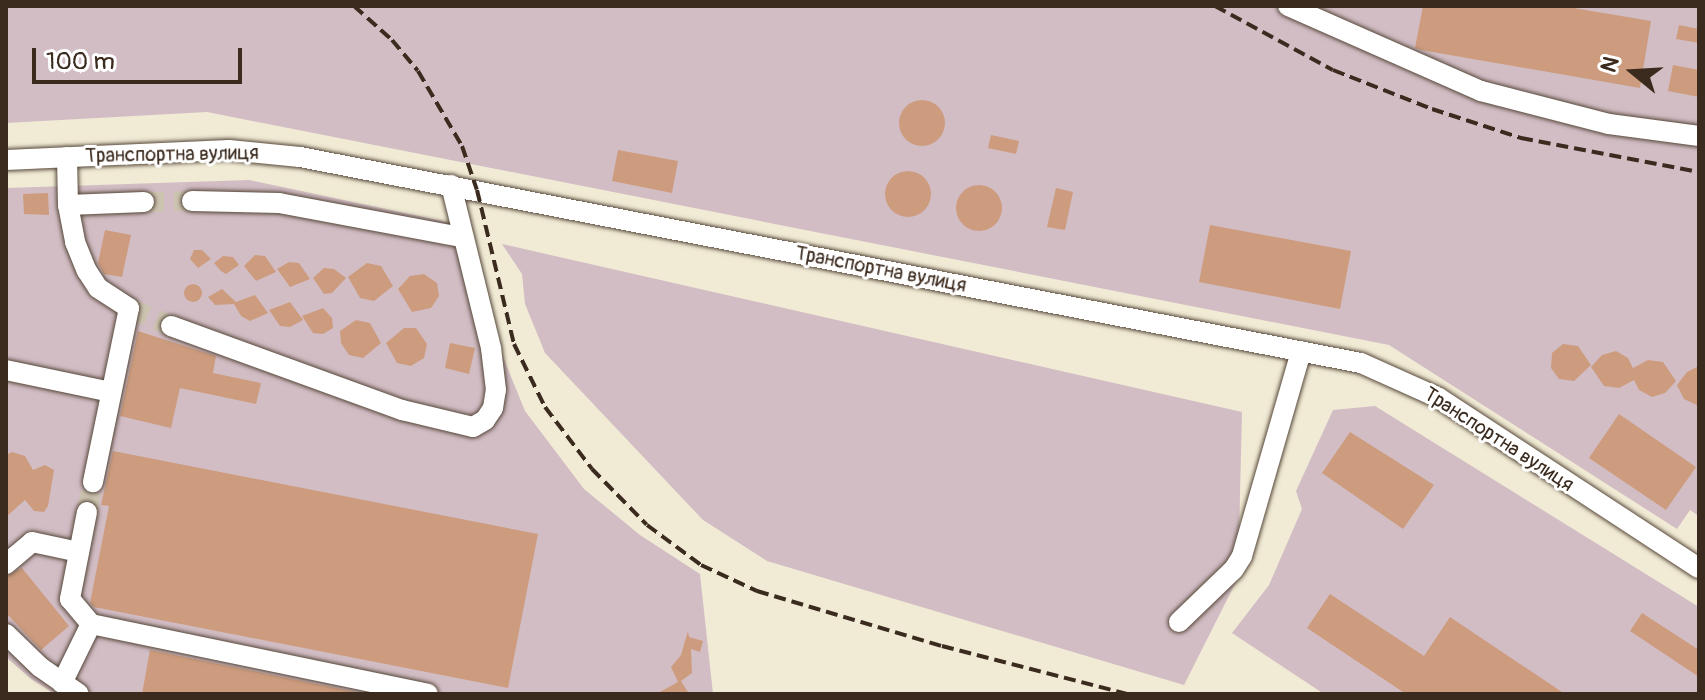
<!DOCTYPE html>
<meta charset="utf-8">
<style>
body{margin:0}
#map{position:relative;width:1705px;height:700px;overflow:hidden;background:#f1ebd5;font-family:Pangolin,sans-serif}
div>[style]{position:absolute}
.industrial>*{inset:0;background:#d2bdc5}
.building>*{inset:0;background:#cd9c7e}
.round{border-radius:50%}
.minor-tunnel>*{height:20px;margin-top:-10px;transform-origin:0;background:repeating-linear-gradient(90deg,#cdc4b0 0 20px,transparent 0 30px)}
.roads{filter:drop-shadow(0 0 2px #564739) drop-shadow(0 0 2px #564739)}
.minor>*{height:20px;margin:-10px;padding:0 10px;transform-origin:10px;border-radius:10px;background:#fff}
.rail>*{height:4px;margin-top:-2px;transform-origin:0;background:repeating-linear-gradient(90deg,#3b2a1e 0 12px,transparent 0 18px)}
span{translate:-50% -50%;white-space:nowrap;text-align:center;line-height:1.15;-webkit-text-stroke:6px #fff;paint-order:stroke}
.street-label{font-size:20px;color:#3b2a1e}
.frame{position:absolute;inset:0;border:8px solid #3b2a1e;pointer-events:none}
.north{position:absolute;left:1593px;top:32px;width:80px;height:80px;-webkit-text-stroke:6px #fff;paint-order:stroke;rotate:288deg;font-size:22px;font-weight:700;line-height:32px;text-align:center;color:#3b2a1e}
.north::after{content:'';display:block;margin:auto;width:28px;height:36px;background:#3b2a1e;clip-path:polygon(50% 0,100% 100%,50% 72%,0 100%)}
.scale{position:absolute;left:32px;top:48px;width:210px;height:36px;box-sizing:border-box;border:4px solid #3b2a1e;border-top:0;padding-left:10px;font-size:24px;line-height:28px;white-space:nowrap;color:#3b2a1e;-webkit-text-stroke:6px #fff;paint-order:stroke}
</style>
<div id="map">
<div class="industrial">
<div style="clip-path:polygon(6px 6px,1699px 6px,1699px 516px,1690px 510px,1677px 529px,1389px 345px,207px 112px,6px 123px)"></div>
<div style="clip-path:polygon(249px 180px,471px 227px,499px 347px,525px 411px,584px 489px,640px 535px,700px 574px,713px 694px,55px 694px,31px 679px,6px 657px,6px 188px)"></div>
<div style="clip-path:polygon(502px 244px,1242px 412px,1238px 578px,1184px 685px,767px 561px,703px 520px,545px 353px,525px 304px,522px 274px)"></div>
<div style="clip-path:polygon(1375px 406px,1699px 607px,1699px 694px,1324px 694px,1232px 633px,1269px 585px,1302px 509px,1296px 491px,1333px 410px)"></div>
</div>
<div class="building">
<div style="clip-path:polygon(1423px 6px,1562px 6px,1651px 21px,1640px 88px,1421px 50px,1415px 48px)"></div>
<div style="clip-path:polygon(1679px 25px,1699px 29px,1699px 43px,1676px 39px)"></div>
<div style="clip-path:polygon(1673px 65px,1699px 70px,1699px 97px,1668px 91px)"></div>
<div class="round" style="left:899px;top:100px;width:46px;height:46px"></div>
<div style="clip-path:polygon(991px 135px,1019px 141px,1016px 154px,988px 148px)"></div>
<div style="clip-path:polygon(618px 150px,678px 161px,672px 193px,612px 181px)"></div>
<div class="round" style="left:885px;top:171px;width:46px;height:46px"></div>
<div class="round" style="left:956px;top:185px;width:46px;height:46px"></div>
<div style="clip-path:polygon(1056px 188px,1073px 192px,1065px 230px,1047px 227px)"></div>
<div style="clip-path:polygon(48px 193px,49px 215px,24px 214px,23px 194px)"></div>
<div style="clip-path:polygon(1210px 225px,1351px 251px,1340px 309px,1199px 282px)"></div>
<div style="clip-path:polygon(105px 230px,131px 235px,122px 277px,104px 274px,98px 263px)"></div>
<div style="clip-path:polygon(194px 250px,202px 250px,211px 259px,198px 268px,190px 259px)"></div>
<div style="clip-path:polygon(255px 255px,265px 256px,276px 272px,256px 281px,244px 266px)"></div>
<div style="clip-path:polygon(223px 256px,233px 257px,239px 265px,226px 274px,221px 271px,214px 263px)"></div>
<div style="clip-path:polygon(289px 262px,299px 263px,310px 279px,290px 287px,277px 269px)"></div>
<div style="clip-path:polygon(367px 263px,381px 266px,393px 286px,374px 301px,360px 298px,348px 277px)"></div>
<div style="clip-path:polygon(324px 268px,334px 269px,346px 278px,332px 293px,324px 294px,313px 278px)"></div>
<div style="clip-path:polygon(424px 274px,437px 283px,439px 296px,431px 308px,412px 312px,398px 289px,410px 276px)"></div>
<div class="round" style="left:184px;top:284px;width:18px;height:18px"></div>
<div style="clip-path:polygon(222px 289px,236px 302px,255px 295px,268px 313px,250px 321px,241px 316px,234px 304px,215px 305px,208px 297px)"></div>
<div style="clip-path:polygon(290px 302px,303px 320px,290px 327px,280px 326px,269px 310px)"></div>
<div style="clip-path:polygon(323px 308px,332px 318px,333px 328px,323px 334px,313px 333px,302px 316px)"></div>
<div style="clip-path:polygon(356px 320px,370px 323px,381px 343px,363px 358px,349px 355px,341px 343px,340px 331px)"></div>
<div style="clip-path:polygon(404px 328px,416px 328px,427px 344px,424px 358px,411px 366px,397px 363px,386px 343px)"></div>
<div style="clip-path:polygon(138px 331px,216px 356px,213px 373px,261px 383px,256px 404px,180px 388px,171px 428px,120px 416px)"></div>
<div style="clip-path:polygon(450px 343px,475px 348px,469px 374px,445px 368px)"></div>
<div style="clip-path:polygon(1563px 344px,1578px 346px,1591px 365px,1574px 381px,1559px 379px,1551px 368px,1552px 353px)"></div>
<div style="clip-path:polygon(1616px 351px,1628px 358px,1633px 368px,1648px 360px,1663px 362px,1676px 381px,1665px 393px,1652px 397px,1639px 390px,1634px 380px,1619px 388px,1604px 386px,1591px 367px,1602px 355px)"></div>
<div style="clip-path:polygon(1699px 366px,1699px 406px,1684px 399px,1677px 385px,1687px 372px)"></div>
<div style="clip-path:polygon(1619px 414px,1696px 467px,1666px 510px,1589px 458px)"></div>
<div style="clip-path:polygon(1350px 432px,1434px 485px,1403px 529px,1322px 473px)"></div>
<div style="clip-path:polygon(113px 451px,538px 534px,508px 688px,94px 607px,90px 603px,109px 506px,101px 505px)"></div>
<div style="clip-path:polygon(12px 452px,25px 456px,33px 470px,45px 465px,54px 470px,48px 506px,44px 512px,34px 511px,25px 500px,6px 517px,6px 455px)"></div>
<div style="clip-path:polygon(22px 568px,69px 626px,41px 650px,6px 613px,6px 577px)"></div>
<div style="clip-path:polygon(1330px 594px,1424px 656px,1450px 617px,1565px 694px,1406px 694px,1307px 628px)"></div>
<div style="clip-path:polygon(1642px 613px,1699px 650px,1699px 677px,1630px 631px)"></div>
<div style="clip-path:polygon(688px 631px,689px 637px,703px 641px,700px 652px,691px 649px,692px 673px,681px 681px,689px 694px,656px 694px,678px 682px,671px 667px,681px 655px)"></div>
<div style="clip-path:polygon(150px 650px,356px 692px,355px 694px,142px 694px)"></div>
</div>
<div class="minor-tunnel">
<div style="left:144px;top:202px;width:48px;rotate:-1.2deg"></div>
<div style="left:129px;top:308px;width:46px;rotate:23.2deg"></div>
<div style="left:87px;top:512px;width:31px;rotate:-79deg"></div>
</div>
<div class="roads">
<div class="minor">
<div style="left:1288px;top:6px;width:211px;rotate:23.8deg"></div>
<div style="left:1481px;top:91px;width:132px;rotate:14.5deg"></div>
<div style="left:1609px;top:124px;width:91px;rotate:7.6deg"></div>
<div style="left:67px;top:157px;width:48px;rotate:88.8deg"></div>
<div style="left:68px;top:205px;width:38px;rotate:79deg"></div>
<div style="left:75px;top:242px;width:31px;rotate:68deg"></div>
<div style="left:87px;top:271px;width:20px;rotate:57deg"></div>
<div style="left:98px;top:288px;width:37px;rotate:33deg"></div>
<div style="left:129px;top:308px;width:178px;rotate:101.7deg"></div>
<div style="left:6px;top:160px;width:223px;rotate:-2.6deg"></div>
<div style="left:229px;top:150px;width:71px;rotate:5.6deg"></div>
<div style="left:300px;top:157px;width:1081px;rotate:10.99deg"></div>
<div style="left:1361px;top:363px;width:85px;rotate:24.2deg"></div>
<div style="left:1439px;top:398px;width:311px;rotate:33.2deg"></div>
<div style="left:192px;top:201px;width:87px;rotate:1.3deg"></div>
<div style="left:279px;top:203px;width:185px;rotate:10.6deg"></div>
<div style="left:68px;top:205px;width:76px;rotate:-2.3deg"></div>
<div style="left:171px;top:326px;width:246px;rotate:20deg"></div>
<div style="left:402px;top:410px;width:73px;rotate:13.5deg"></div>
<div style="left:473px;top:427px;width:14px;rotate:-30deg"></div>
<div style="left:485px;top:420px;width:14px;rotate:-56deg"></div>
<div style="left:493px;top:408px;width:18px;rotate:-81deg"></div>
<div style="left:496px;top:390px;width:42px;rotate:-96.8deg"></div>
<div style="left:491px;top:348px;width:168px;rotate:-103.8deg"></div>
<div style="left:6px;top:370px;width:107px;rotate:11.8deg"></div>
<div style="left:87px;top:512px;width:89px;rotate:101.1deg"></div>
<div style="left:70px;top:599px;width:33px;rotate:50deg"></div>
<div style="left:91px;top:624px;width:344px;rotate:11.7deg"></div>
<div style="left:6px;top:564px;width:34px;rotate:-40deg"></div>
<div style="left:32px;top:542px;width:48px;rotate:12deg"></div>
<div style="left:1179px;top:622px;width:76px;rotate:-43.9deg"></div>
<div style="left:1234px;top:569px;width:15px;rotate:-58deg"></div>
<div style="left:1242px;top:556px;width:213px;rotate:-73.9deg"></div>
<div style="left:6px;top:634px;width:47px;rotate:44.1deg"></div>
<div style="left:40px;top:667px;width:47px;rotate:34.7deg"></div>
<div style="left:62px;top:683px;width:66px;rotate:-63.8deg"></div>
</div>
</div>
<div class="rail">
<div style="left:354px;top:6px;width:51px;rotate:41.8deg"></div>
<div style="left:392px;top:40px;width:40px;rotate:50deg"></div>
<div style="left:418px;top:71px;width:87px;rotate:59.6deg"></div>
<div style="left:462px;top:146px;width:46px;rotate:71.2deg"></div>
<div style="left:477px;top:190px;width:158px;rotate:76.5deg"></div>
<div style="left:514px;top:344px;width:70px;rotate:63.8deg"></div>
<div style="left:545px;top:407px;width:78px;rotate:52.8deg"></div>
<div style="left:592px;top:469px;width:78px;rotate:45.5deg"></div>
<div style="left:647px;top:525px;width:67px;rotate:36.5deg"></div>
<div style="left:701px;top:565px;width:62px;rotate:24.9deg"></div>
<div style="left:757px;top:591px;width:193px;rotate:16.6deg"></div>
<div style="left:942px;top:646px;width:192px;rotate:14.5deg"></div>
<div style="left:1215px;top:6px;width:134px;rotate:28.5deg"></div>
<div style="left:1333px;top:70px;width:106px;rotate:21.5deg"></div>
<div style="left:1432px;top:109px;width:94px;rotate:18deg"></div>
<div style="left:1521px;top:138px;width:181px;rotate:10.8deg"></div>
</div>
<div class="street-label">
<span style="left:172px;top:154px;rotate:-1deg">Транспортна вулиця</span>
<span style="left:881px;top:269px;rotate:11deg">Транспортна вулиця</span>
<span style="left:1499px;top:439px;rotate:33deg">Транспортна вулиця</span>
</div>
<div class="frame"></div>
<div class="north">N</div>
<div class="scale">100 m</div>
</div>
